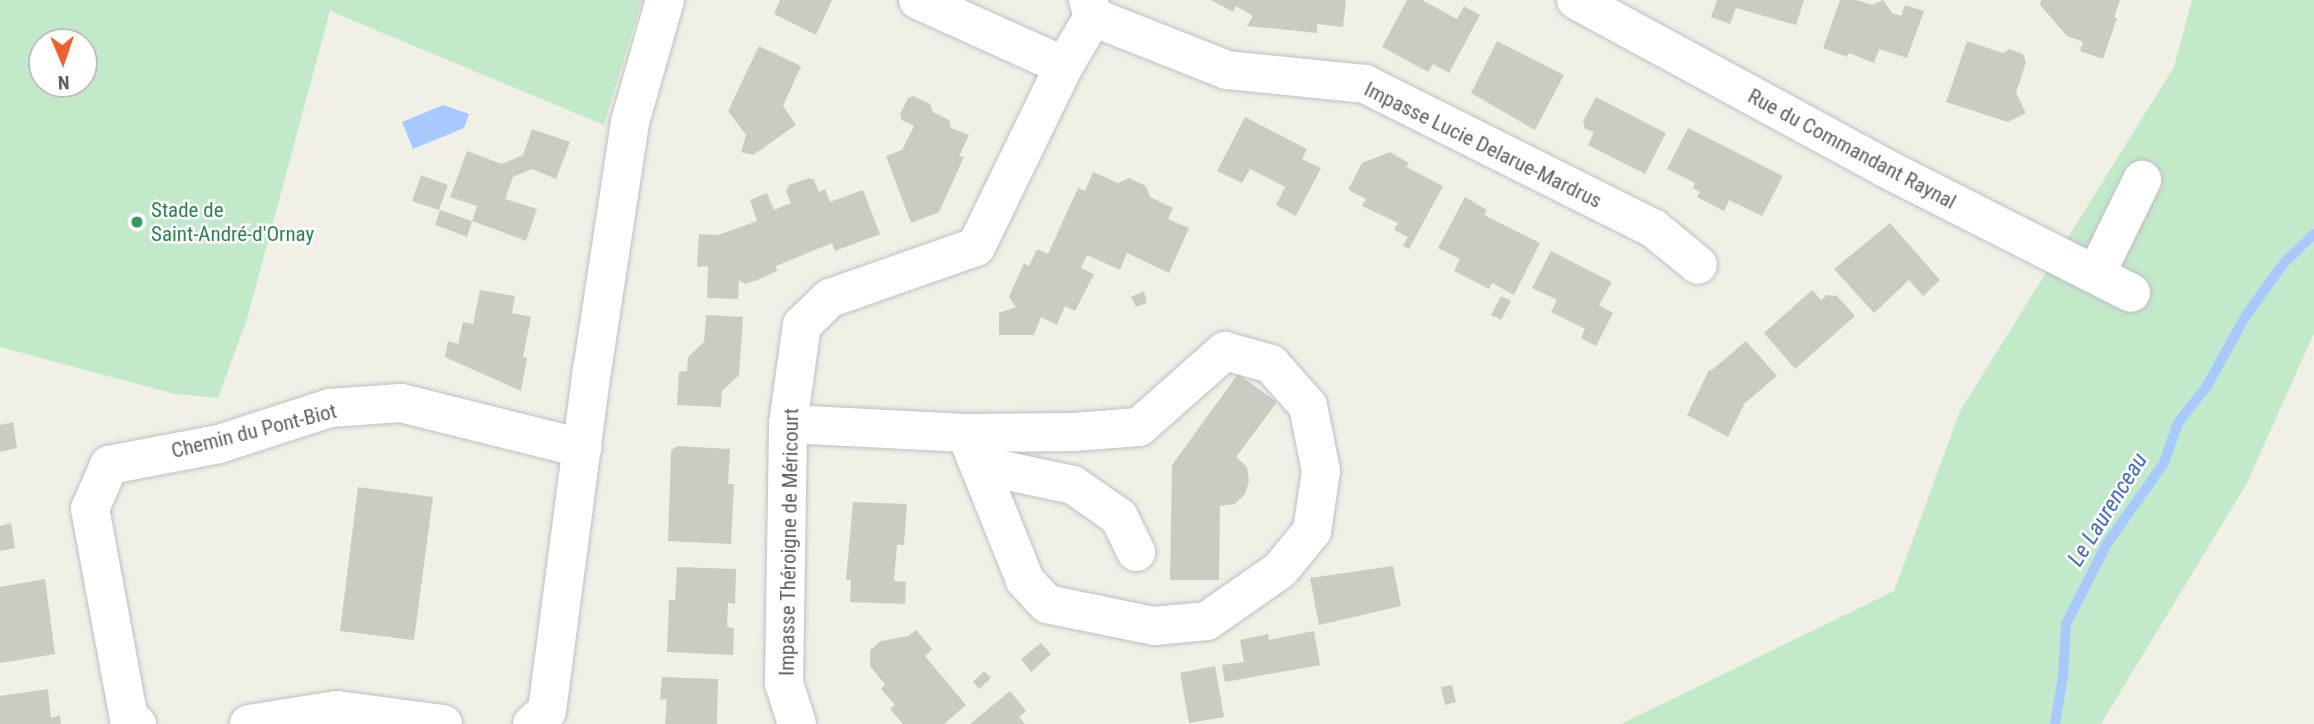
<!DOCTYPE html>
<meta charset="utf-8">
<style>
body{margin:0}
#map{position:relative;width:2314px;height:724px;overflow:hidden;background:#f1f0e6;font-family:"Roboto Condensed",sans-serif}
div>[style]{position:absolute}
.green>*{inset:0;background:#c2e9c9}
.water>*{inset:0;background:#a8c9ff}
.stream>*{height:10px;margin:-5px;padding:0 5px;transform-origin:5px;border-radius:5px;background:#a8c9ff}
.building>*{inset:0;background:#cccbc2}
.roads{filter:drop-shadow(0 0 2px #bebfc5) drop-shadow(0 0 2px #bebfc5)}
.minor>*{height:38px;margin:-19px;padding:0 19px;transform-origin:19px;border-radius:19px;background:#fff}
.dots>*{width:19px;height:19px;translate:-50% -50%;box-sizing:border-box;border:4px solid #fff;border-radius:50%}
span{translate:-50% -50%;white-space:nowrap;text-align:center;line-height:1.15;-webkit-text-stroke:5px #fff;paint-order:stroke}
.street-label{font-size:21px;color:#5e6067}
.leisure-label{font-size:21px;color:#27864d}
.left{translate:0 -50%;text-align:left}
.water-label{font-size:23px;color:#426bcb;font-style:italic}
.north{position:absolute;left:28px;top:28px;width:70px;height:70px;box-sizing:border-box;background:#fff;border:2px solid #bfbfc2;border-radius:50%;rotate:178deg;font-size:19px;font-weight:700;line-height:28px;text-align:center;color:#5e6067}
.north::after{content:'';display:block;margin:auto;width:24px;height:32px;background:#f45f29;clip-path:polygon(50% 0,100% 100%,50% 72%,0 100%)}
</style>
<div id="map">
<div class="green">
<div style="clip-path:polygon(evenodd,0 0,642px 0,604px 125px,330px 11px,247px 319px,218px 398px,175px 394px,0 347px,0 0,42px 42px,84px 42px,84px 84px,42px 84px,42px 42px)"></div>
<div style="clip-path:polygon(2192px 0,2314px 0,2314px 333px,2247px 483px,2101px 724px,1621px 724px,1894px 591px,1960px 411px,2174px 67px)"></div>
</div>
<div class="water">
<div style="clip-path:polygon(443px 105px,469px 114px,464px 128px,413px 149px,402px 122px)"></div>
</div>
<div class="stream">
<div style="left:2055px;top:724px;width:49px;rotate:-80.5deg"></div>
<div style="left:2063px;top:676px;width:52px;rotate:-86.7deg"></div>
<div style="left:2066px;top:624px;width:89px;rotate:-63.1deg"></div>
<div style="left:2106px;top:545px;width:100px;rotate:-54.7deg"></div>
<div style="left:2164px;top:463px;width:42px;rotate:-70.7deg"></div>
<div style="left:2178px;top:423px;width:47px;rotate:-51.9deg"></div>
<div style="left:2207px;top:386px;width:79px;rotate:-61.2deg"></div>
<div style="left:2245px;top:317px;width:67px;rotate:-54.2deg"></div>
<div style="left:2284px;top:263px;width:42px;rotate:-44deg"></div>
</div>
<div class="building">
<div style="clip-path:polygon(780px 0,832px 0,816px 35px,774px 14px)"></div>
<div style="clip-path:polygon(1211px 0,1346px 0,1343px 27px,1317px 24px,1317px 33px,1247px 26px,1253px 16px,1236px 6px,1233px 12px)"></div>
<div style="clip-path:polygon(1407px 0,1422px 0,1457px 19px,1464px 6px,1480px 15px,1449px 73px,1433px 64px,1428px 72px,1382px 47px)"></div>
<div style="clip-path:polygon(1717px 0,1804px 0,1796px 25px,1736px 8px,1730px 24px,1711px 17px)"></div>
<div style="clip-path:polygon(1840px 0,1856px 0,1872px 5px,1883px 0,1892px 13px,1901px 16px,1905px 5px,1924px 11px,1907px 58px,1879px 49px,1874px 63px,1849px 53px,1847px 57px,1823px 48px)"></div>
<div style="clip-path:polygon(2041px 0,2120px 0,2114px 17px,2117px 18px,2103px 59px,2080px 51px,2083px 42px,2067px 36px,2040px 5px)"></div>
<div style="clip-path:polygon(1497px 41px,1564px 75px,1535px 130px,1471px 93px)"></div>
<div style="clip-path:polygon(1967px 41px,2003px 53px,2009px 49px,2023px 54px,2026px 62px,2016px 93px,2026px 113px,2008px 122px,1946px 102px)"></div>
<div style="clip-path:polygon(759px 46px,801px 66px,783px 106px,796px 125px,753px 155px,741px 152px,746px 135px,728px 111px)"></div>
<div style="clip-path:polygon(913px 96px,930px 104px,933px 112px,949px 120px,951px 128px,969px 135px,959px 156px,964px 157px,939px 212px,911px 223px,886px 156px,902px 150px,914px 126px,902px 120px,900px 114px,908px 98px)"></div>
<div style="clip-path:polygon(1596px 97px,1666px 133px,1645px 174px,1588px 145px,1594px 132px,1585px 129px,1583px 121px)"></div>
<div style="clip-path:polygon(1245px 117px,1307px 149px,1302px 159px,1321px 168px,1296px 216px,1276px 205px,1285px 187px,1250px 169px,1242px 183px,1217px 171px)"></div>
<div style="clip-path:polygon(1688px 128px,1783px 176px,1762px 216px,1729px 200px,1724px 211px,1697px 197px,1700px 192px,1693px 188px,1695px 183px,1667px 169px)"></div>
<div style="clip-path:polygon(532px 129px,570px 142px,556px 179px,532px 169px,513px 177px,505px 199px,537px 209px,526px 241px,472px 221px,477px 206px,450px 197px,467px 151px,502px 164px,523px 155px)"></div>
<div style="clip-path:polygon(1390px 152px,1409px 163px,1406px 167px,1443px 186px,1409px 249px,1403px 246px,1408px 237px,1394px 230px,1398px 223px,1362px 206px,1366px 199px,1348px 190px,1362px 163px)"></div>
<div style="clip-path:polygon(1093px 172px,1118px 183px,1129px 178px,1146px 186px,1150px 197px,1173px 208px,1168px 219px,1189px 228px,1169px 273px,1127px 253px,1120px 270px,1087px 255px,1081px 268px,1094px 274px,1075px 311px,1065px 306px,1057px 325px,1041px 317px,1034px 335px,999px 335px,999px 313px,1016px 307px,1009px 297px,1024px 263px,1029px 266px,1037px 249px,1048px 254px,1078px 188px,1085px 191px)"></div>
<div style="clip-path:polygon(421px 175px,448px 185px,439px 210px,412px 201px)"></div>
<div style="clip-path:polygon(809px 178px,814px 180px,819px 192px,825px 189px,830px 202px,863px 190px,880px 234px,835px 251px,832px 243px,776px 266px,777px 271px,757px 280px,745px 284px,739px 280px,738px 299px,707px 298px,708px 266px,697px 267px,699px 234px,718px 235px,757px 221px,750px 200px,767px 193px,774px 210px,791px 203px,786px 191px,789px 185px)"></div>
<div style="clip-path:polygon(1465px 197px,1487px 210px,1484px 215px,1540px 243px,1514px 295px,1492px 283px,1489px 289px,1454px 271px,1460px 259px,1438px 248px)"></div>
<div style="clip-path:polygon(440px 210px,472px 221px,467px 237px,435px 225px)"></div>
<div style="clip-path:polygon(1890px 223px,1940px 280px,1923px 296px,1909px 280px,1874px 313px,1834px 269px)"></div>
<div style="clip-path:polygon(1551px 251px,1612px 282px,1599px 305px,1613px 313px,1596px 346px,1581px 338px,1585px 329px,1551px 312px,1557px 300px,1532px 288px)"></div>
<div style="clip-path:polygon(480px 290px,515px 296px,512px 313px,531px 317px,523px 357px,527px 358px,521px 391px,445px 357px,448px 341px,458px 344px,463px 322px,473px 324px)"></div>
<div style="clip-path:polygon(1812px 290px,1821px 300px,1827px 295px,1837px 296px,1855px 316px,1795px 369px,1764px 333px)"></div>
<div style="clip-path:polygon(1144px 291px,1147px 303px,1136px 307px,1131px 297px)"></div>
<div style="clip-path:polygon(1501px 296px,1511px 301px,1501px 320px,1491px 315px)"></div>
<div style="clip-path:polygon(706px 315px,743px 317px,739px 375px,722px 391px,721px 407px,677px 405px,679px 372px,687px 371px,688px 357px,704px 342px)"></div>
<div style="clip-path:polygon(1746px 341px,1777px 376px,1745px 403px,1728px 437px,1687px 415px,1709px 370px,1712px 370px)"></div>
<div style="clip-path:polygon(1238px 374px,1277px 402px,1236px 457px,1247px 467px,1249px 481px,1245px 494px,1235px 504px,1220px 506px,1219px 580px,1170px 580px,1172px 465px)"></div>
<div style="clip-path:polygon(13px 422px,17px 448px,0 452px,0 425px)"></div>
<div style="clip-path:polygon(677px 446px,730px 449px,728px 484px,734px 484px,731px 544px,668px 541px,671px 451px)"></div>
<div style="clip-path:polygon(358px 487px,433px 497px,414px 640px,340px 631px)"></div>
<div style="clip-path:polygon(853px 502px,907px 504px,904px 545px,897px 545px,894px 581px,906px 582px,905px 604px,850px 602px,851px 580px,846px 580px)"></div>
<div style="clip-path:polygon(11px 523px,15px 548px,0 551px,0 526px)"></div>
<div style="clip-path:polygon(1393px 566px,1401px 606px,1319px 625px,1310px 578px)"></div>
<div style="clip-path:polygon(677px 567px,736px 569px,735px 604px,728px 603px,727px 627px,734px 628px,733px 655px,667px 652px,669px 600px,675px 600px)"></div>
<div style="clip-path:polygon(45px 579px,55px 654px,0 663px,0 587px)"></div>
<div style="clip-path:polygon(916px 630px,932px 649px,925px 656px,966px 705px,944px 724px,903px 724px,890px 709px,895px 705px,881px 689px,885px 685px,870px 666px,870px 650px,881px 641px,908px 636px)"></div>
<div style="clip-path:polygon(1314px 631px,1320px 665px,1225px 682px,1222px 665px,1244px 662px,1240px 640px,1268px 634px,1269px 640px)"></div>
<div style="clip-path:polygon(1041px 643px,1051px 654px,1031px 672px,1021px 659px)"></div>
<div style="clip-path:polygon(1215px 666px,1224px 717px,1189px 723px,1180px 673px)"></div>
<div style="clip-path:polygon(984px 671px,991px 678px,979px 689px,973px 682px)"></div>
<div style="clip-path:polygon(662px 677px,718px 679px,717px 724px,665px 724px,667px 699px,660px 700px)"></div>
<div style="clip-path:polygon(1452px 685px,1456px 702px,1445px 705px,1441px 687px)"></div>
<div style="clip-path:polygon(48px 689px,51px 718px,60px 715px,61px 724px,0 724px,0 696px)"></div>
<div style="clip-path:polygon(1010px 691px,1026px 711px,1019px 717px,1025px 724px,970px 724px)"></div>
</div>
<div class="roads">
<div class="minor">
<div style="left:918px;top:0;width:160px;rotate:24.3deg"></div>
<div style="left:1576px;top:0;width:349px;rotate:28.5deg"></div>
<div style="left:1883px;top:167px;width:278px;rotate:26.9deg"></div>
<div style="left:1093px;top:17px;width:144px;rotate:21.6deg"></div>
<div style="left:1227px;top:70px;width:139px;rotate:5.8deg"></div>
<div style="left:1365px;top:84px;width:322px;rotate:26.6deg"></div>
<div style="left:1653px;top:228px;width:58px;rotate:39.4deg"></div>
<div style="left:2096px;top:274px;width:105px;rotate:-63.9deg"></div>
<div style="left:788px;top:424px;width:178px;rotate:2.9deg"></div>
<div style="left:966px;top:433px;width:108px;rotate:-0.5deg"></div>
<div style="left:1074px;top:432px;width:65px;rotate:-4.4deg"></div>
<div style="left:1139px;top:427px;width:115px;rotate:-41.5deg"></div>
<div style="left:1225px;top:351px;width:48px;rotate:15.8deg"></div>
<div style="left:1271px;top:364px;width:56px;rotate:48.6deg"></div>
<div style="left:1308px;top:406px;width:66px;rotate:78.7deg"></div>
<div style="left:1321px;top:471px;width:61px;rotate:98.5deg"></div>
<div style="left:1312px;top:531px;width:50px;rotate:129.4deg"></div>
<div style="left:1280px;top:570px;width:89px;rotate:145.1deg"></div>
<div style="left:1207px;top:621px;width:53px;rotate:174.6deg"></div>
<div style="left:1154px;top:626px;width:109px;rotate:-168.4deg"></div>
<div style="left:1047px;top:604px;width:33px;rotate:-133deg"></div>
<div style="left:1025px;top:580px;width:158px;rotate:-111.9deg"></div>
<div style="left:979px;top:465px;width:96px;rotate:12deg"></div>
<div style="left:1073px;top:485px;width:56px;rotate:34.8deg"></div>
<div style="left:1119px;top:517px;width:39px;rotate:64deg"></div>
<div style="left:137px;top:724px;width:9px;rotate:-148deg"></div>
<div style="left:129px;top:719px;width:214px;rotate:-100.5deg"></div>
<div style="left:90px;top:509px;width:48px;rotate:-66.6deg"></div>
<div style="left:109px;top:465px;width:112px;rotate:-10.8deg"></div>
<div style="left:219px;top:444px;width:117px;rotate:-18deg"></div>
<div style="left:330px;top:408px;width:71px;rotate:-4deg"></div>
<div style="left:401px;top:403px;width:187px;rotate:14deg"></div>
<div style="left:249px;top:724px;width:89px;rotate:-9deg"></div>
<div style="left:337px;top:710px;width:107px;rotate:7.5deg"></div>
<div style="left:532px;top:724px;width:20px;rotate:-41deg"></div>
<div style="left:547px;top:711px;width:343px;rotate:-82.5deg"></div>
<div style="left:592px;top:371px;width:252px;rotate:-81.3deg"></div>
<div style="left:630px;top:122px;width:127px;rotate:-74deg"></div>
<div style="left:797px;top:724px;width:43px;rotate:-107.6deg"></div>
<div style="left:784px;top:683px;width:259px;rotate:-89.1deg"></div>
<div style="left:788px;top:424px;width:100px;rotate:-82deg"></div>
<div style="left:802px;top:325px;width:39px;rotate:-44deg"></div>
<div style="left:830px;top:298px;width:155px;rotate:-19.3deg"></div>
<div style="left:976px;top:247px;width:201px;rotate:-64.1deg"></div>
<div style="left:1064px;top:66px;width:57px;rotate:-59.4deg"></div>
<div style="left:1093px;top:17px;width:18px;rotate:-106deg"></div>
</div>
</div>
<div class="dots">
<div style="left:137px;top:222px;background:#2e9e5b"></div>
</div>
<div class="street-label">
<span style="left:1483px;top:145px;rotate:26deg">Impasse Lucie Delarue-Mardrus</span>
<span style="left:1852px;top:149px;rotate:28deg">Rue du Commandant Raynal</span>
<span style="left:254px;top:431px;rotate:-14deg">Chemin du Pont-Biot</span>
<span style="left:789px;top:542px;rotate:-89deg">Impasse Théroigne de Méricourt</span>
</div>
<div class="leisure-label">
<span class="left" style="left:151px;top:222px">Stade de<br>Saint-André-d'Ornay</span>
</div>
<div class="water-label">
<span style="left:2108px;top:510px;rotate:-58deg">Le Laurenceau</span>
</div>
<div class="north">N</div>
</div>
